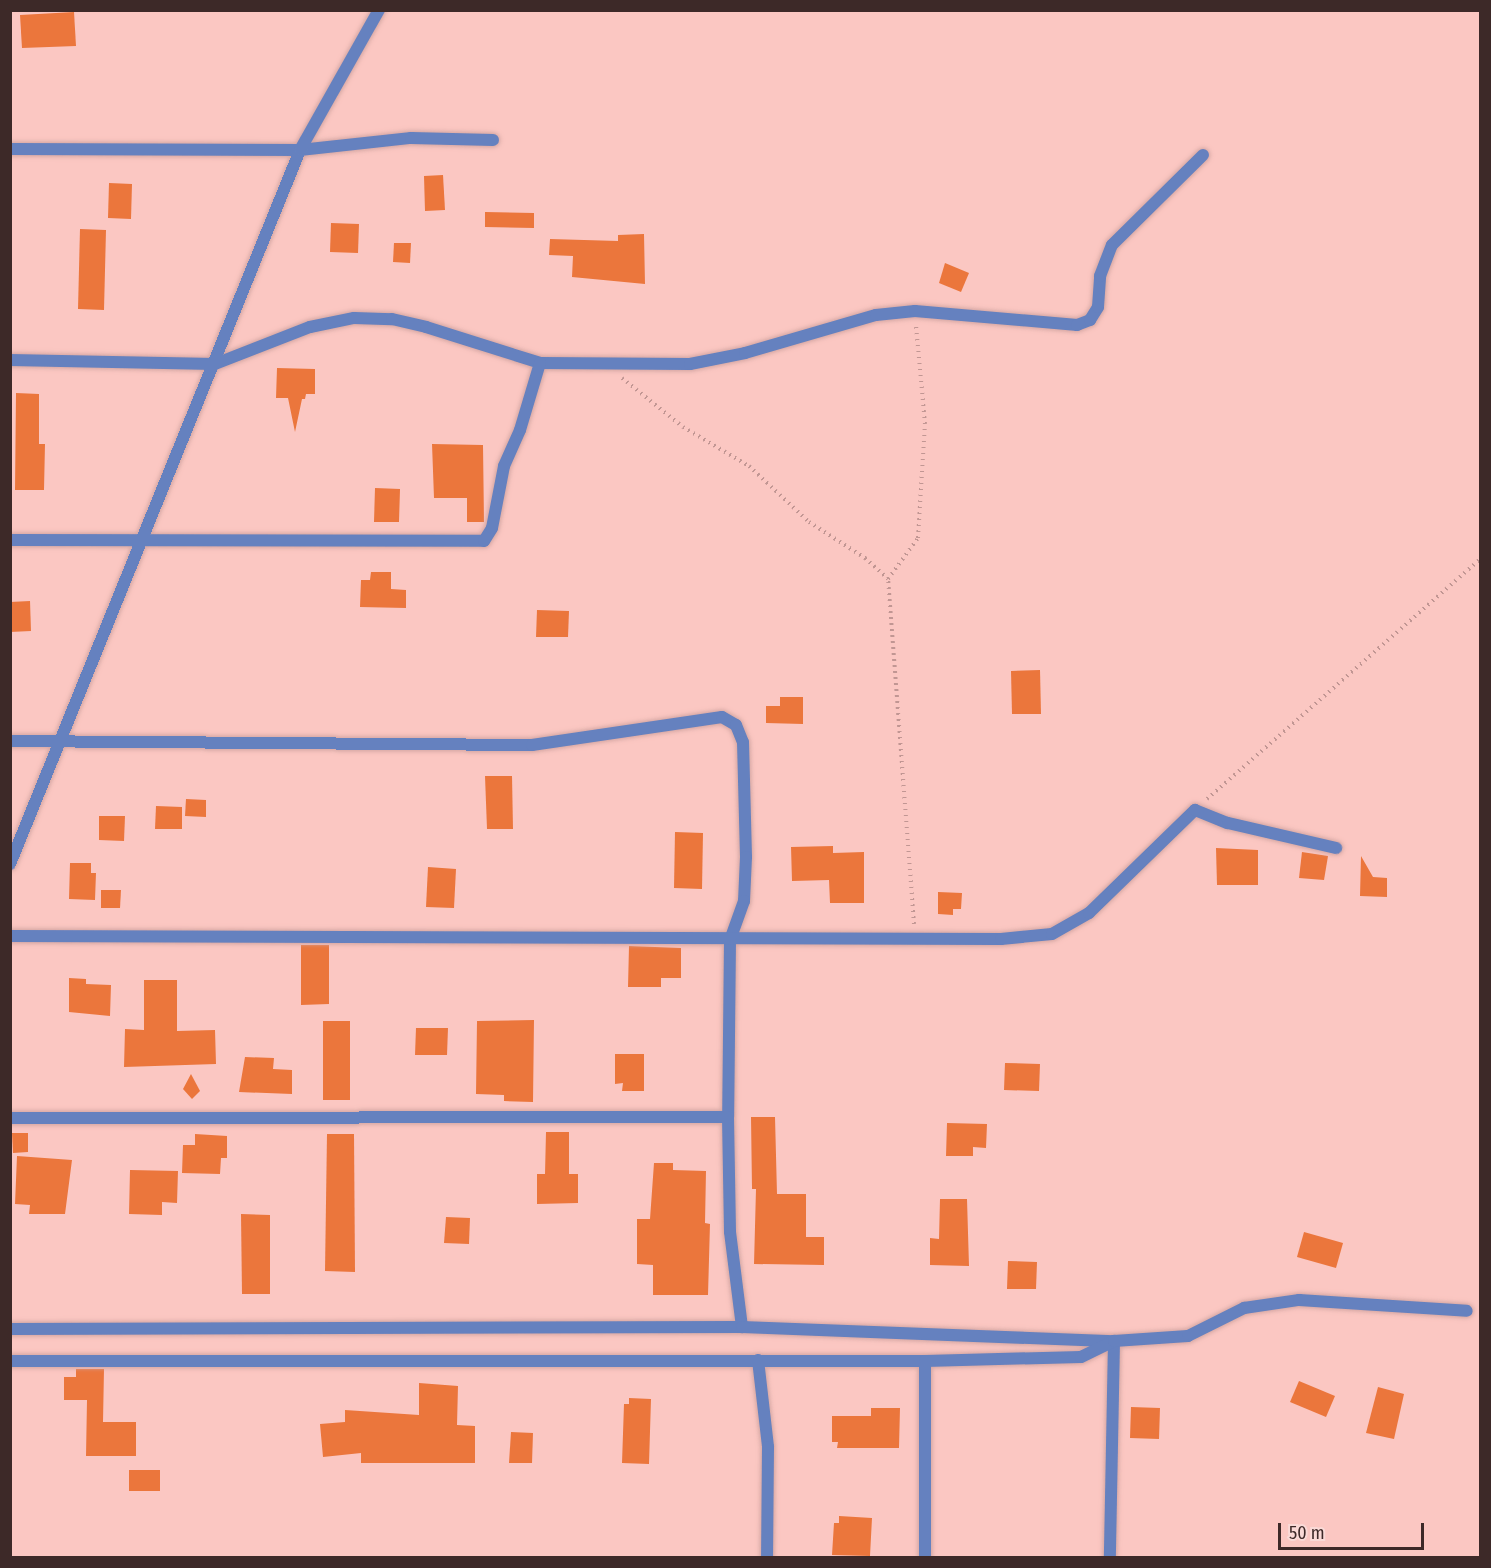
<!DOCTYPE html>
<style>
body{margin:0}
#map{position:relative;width:1491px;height:1568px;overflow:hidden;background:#fbc7c2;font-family:"Fira Sans Condensed",sans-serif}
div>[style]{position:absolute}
.building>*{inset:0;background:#eb763c}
.path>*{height:4px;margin-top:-2px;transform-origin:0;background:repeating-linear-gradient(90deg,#c19693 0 1.5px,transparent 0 6px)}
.roads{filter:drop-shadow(0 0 2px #d5a7a3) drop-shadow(0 0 2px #d5a7a3)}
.minor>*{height:12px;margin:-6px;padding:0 6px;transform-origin:6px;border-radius:6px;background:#6581bf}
span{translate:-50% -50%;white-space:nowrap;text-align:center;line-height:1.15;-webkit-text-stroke:5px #fadad7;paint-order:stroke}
.frame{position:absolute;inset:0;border:12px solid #3d2928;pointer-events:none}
.scale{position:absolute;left:1278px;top:1523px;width:146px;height:27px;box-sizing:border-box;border:3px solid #3d2928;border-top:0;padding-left:8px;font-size:18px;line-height:21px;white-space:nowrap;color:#3d2928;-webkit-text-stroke:4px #fadad7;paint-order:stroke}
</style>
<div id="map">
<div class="building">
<div style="clip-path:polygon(74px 12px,76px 46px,22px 48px,20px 15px)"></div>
<div style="clip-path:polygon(443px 175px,445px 210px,425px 211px,424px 176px)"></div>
<div style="clip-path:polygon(109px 183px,132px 184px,131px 219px,108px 218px)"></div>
<div style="clip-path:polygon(485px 212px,534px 213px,534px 228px,485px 227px)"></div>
<div style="clip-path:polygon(331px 223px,359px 224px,358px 253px,330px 252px)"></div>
<div style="clip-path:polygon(80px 229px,106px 230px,104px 310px,78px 309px)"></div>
<div style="clip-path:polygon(644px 234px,645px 284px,572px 277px,573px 256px,549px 255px,550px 239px,618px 241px,618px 235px)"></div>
<div style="clip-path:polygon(394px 243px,411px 243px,410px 263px,393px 262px)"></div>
<div style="clip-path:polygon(945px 263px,969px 273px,961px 292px,939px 283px)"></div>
<div style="clip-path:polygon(277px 368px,315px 369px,315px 394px,306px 394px,305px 399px,302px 399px,295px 432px,288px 398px,276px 398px)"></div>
<div style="clip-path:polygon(16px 393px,39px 394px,39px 444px,45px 444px,44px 490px,15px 490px)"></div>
<div style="clip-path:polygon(432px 444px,483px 445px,484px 522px,467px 522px,467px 498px,434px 498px)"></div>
<div style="clip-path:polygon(375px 488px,400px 489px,399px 522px,374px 522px)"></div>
<div style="clip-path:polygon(371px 572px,391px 572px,391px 589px,406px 590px,406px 608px,360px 607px,361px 580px,370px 580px)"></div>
<div style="clip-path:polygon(30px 601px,31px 631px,10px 632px,10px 602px)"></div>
<div style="clip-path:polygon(537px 610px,569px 611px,568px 637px,536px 637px)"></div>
<div style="clip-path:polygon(1040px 670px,1041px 714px,1012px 714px,1011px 671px)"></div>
<div style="clip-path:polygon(780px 697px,803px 697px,803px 724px,766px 723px,766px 706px,780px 706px)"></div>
<div style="clip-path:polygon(485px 776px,512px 776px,513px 829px,487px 829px)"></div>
<div style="clip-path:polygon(186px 799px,206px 800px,206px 817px,185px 816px)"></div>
<div style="clip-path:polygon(156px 806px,182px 807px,182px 829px,155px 829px)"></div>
<div style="clip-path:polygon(99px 816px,125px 816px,124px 841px,99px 840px)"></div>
<div style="clip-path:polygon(675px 832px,703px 833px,702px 889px,674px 888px)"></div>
<div style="clip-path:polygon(833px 846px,833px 853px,864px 852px,864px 903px,830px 903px,829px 880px,792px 881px,791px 847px)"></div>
<div style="clip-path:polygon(1216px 848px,1258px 850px,1258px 885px,1217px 885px)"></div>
<div style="clip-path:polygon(1302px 852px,1328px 856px,1324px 880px,1299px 878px)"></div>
<div style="clip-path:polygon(1361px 856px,1373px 877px,1387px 878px,1387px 897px,1360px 896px)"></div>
<div style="clip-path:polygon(70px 863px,91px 863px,91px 873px,96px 873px,95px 900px,69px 899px)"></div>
<div style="clip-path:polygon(428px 867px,456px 869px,454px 908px,426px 907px)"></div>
<div style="clip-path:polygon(101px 890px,121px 890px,120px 908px,101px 908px)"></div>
<div style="clip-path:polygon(938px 892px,962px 893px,961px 909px,953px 909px,953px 915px,938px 914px)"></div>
<div style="clip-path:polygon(301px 945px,329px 945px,329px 1004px,301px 1005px)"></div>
<div style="clip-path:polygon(629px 946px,681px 948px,681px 978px,661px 978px,661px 987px,628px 987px)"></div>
<div style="clip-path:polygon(69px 978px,86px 979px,86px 984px,111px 985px,110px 1016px,69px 1012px)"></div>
<div style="clip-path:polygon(144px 980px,177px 980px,177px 1031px,215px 1030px,216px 1064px,124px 1067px,125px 1029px,144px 1030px)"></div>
<div style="clip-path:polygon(534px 1020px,533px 1102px,504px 1101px,504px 1095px,476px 1094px,477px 1021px)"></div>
<div style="clip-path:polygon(323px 1021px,350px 1021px,350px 1100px,323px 1100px)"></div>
<div style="clip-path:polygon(416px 1028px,448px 1028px,447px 1055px,415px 1055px)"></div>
<div style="clip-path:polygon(615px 1054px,644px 1054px,644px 1091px,622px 1091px,623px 1083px,615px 1084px)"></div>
<div style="clip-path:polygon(245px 1057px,274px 1058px,273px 1069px,292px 1070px,292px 1094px,239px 1092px)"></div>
<div style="clip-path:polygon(1005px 1063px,1040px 1064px,1039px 1091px,1004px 1090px)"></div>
<div style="clip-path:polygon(191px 1074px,200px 1091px,192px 1099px,183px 1089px)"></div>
<div style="clip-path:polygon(751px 1117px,775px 1117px,777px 1194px,806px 1194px,806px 1237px,824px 1237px,824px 1265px,754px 1264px,756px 1189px,752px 1189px)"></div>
<div style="clip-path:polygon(947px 1123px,987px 1124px,986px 1148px,973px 1147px,973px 1156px,946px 1156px)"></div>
<div style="clip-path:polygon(546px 1132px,569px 1132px,569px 1174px,578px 1174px,578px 1203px,537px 1204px,537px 1174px,545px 1174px)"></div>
<div style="clip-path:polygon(12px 1133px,28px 1133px,28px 1152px,13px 1153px)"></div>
<div style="clip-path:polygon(195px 1134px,227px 1136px,227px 1158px,221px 1158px,220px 1174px,182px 1173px,183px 1145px,195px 1145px)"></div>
<div style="clip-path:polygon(327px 1134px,354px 1134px,355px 1272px,325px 1271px)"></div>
<div style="clip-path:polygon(17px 1156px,72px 1160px,65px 1214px,29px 1214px,30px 1205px,15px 1204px)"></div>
<div style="clip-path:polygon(654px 1163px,673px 1163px,673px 1170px,706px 1171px,705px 1223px,710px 1224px,708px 1295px,653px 1295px,653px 1265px,637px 1264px,637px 1219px,650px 1219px)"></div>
<div style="clip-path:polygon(130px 1170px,178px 1171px,177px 1203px,162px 1202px,162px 1215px,129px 1214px)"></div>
<div style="clip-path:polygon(940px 1199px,967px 1199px,969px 1266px,930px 1265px,930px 1238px,939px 1239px)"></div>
<div style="clip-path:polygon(241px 1214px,270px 1215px,270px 1294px,242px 1294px)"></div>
<div style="clip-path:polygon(446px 1217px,470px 1218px,469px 1244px,444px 1243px)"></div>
<div style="clip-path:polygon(1304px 1232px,1343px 1243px,1336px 1268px,1297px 1257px)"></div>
<div style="clip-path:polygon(1008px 1261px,1037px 1262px,1036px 1289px,1007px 1289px)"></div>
<div style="clip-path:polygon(76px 1369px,104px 1369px,103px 1422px,136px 1422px,136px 1456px,86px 1456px,87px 1400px,64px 1400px,64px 1377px,76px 1377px)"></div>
<div style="clip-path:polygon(1299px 1381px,1335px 1396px,1326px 1417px,1290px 1402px)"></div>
<div style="clip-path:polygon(419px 1383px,458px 1386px,457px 1425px,475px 1426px,475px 1463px,361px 1463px,361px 1453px,323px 1457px,320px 1424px,345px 1422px,345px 1410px,419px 1415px)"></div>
<div style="clip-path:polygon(1378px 1387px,1404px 1394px,1394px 1439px,1366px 1433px)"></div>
<div style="clip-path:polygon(629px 1398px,651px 1399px,649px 1464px,622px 1463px,624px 1404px,629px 1404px)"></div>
<div style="clip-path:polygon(1131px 1407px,1160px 1408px,1159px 1439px,1130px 1438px)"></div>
<div style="clip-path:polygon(871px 1408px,900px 1408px,899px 1448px,837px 1448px,838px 1442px,832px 1442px,832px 1416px,871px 1416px)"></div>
<div style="clip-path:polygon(511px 1432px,533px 1433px,532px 1463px,509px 1463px)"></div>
<div style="clip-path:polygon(129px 1470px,160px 1470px,160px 1491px,129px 1491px)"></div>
<div style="clip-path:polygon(839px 1516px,872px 1518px,870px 1556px,832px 1555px,834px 1523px,839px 1523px)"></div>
</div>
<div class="path">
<div style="left:622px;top:378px;width:78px;rotate:38.8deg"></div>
<div style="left:683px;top:427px;width:77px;rotate:30.6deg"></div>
<div style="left:749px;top:466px;width:82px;rotate:43deg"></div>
<div style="left:809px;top:522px;width:67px;rotate:32.7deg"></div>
<div style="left:865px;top:558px;width:31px;rotate:42deg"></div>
<div style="left:1207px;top:799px;width:363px;rotate:-41.3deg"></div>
<div style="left:914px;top:924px;width:346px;rotate:-94.3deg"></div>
<div style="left:888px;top:579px;width:51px;rotate:-53.8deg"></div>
<div style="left:918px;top:538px;width:114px;rotate:-86.5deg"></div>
<div style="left:925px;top:424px;width:98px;rotate:-95.2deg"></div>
</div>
<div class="roads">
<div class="minor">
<div style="left:10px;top:149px;width:290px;rotate:0.2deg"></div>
<div style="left:300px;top:150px;width:112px;rotate:-6.2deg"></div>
<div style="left:411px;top:138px;width:82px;rotate:1.4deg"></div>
<div style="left:10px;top:360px;width:205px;rotate:1.1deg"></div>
<div style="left:215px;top:364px;width:102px;rotate:-21.3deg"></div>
<div style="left:310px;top:327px;width:45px;rotate:-11.6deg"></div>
<div style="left:354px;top:318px;width:38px;rotate:2deg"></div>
<div style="left:392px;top:319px;width:35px;rotate:13deg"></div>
<div style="left:426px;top:327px;width:120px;rotate:17.5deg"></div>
<div style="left:540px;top:363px;width:150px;rotate:0.4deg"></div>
<div style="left:690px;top:364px;width:56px;rotate:-11.3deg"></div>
<div style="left:745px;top:353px;width:136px;rotate:-16.2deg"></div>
<div style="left:876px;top:315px;width:39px;rotate:-6deg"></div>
<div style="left:915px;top:311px;width:163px;rotate:4.9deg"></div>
<div style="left:1077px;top:325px;width:14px;rotate:-21deg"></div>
<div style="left:1090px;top:320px;width:15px;rotate:-58deg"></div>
<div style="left:1098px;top:307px;width:31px;rotate:-86deg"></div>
<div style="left:1100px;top:276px;width:33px;rotate:-69deg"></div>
<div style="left:1112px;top:245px;width:128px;rotate:-44.7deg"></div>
<div style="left:10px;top:540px;width:474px;rotate:0.1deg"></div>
<div style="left:484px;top:541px;width:15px;rotate:-58deg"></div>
<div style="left:492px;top:528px;width:63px;rotate:-79deg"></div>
<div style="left:504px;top:466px;width:39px;rotate:-66deg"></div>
<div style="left:520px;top:430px;width:70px;rotate:-73.4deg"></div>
<div style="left:10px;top:741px;width:522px;rotate:0.44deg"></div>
<div style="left:532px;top:745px;width:192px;rotate:-8.4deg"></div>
<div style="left:722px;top:717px;width:16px;rotate:30deg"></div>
<div style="left:736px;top:725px;width:18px;rotate:68deg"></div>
<div style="left:743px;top:742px;width:115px;rotate:88.5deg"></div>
<div style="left:746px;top:857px;width:44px;rotate:92.6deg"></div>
<div style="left:744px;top:901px;width:41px;rotate:109.7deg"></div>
<div style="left:730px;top:940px;width:177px;rotate:90.6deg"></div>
<div style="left:728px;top:1117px;width:115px;rotate:89deg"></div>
<div style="left:730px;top:1232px;width:96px;rotate:82.8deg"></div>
<div style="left:10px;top:864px;width:771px;rotate:-67.89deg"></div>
<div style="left:300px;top:150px;width:161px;rotate:-60.6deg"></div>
<div style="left:10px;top:936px;width:991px;rotate:0.17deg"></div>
<div style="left:1001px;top:939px;width:51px;rotate:-5.6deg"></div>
<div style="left:1052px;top:934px;width:43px;rotate:-29.6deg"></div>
<div style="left:1089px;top:913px;width:148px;rotate:-44.2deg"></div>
<div style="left:1195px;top:810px;width:35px;rotate:22deg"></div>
<div style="left:1228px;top:823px;width:111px;rotate:13deg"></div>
<div style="left:10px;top:1118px;width:718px;rotate:-0.08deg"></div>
<div style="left:10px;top:1329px;width:732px;rotate:-0.16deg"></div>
<div style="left:742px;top:1327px;width:372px;rotate:2.2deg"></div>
<div style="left:1114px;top:1341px;width:217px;rotate:91.1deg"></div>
<div style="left:758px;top:1360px;width:88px;rotate:83.4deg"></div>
<div style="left:768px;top:1447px;width:111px;rotate:90.5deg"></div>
<div style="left:10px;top:1361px;width:915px"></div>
<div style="left:925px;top:1361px;width:156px;rotate:-1.5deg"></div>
<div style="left:1081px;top:1357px;width:37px;rotate:-26deg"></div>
<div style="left:1114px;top:1341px;width:74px;rotate:-3.9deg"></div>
<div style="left:1188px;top:1336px;width:63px;rotate:-26.6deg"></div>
<div style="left:1244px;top:1308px;width:56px;rotate:-8.3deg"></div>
<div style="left:1299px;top:1300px;width:168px;rotate:3.7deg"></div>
<div style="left:925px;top:1558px;width:197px;rotate:-90deg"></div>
</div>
</div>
<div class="frame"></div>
<div class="scale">50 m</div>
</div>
